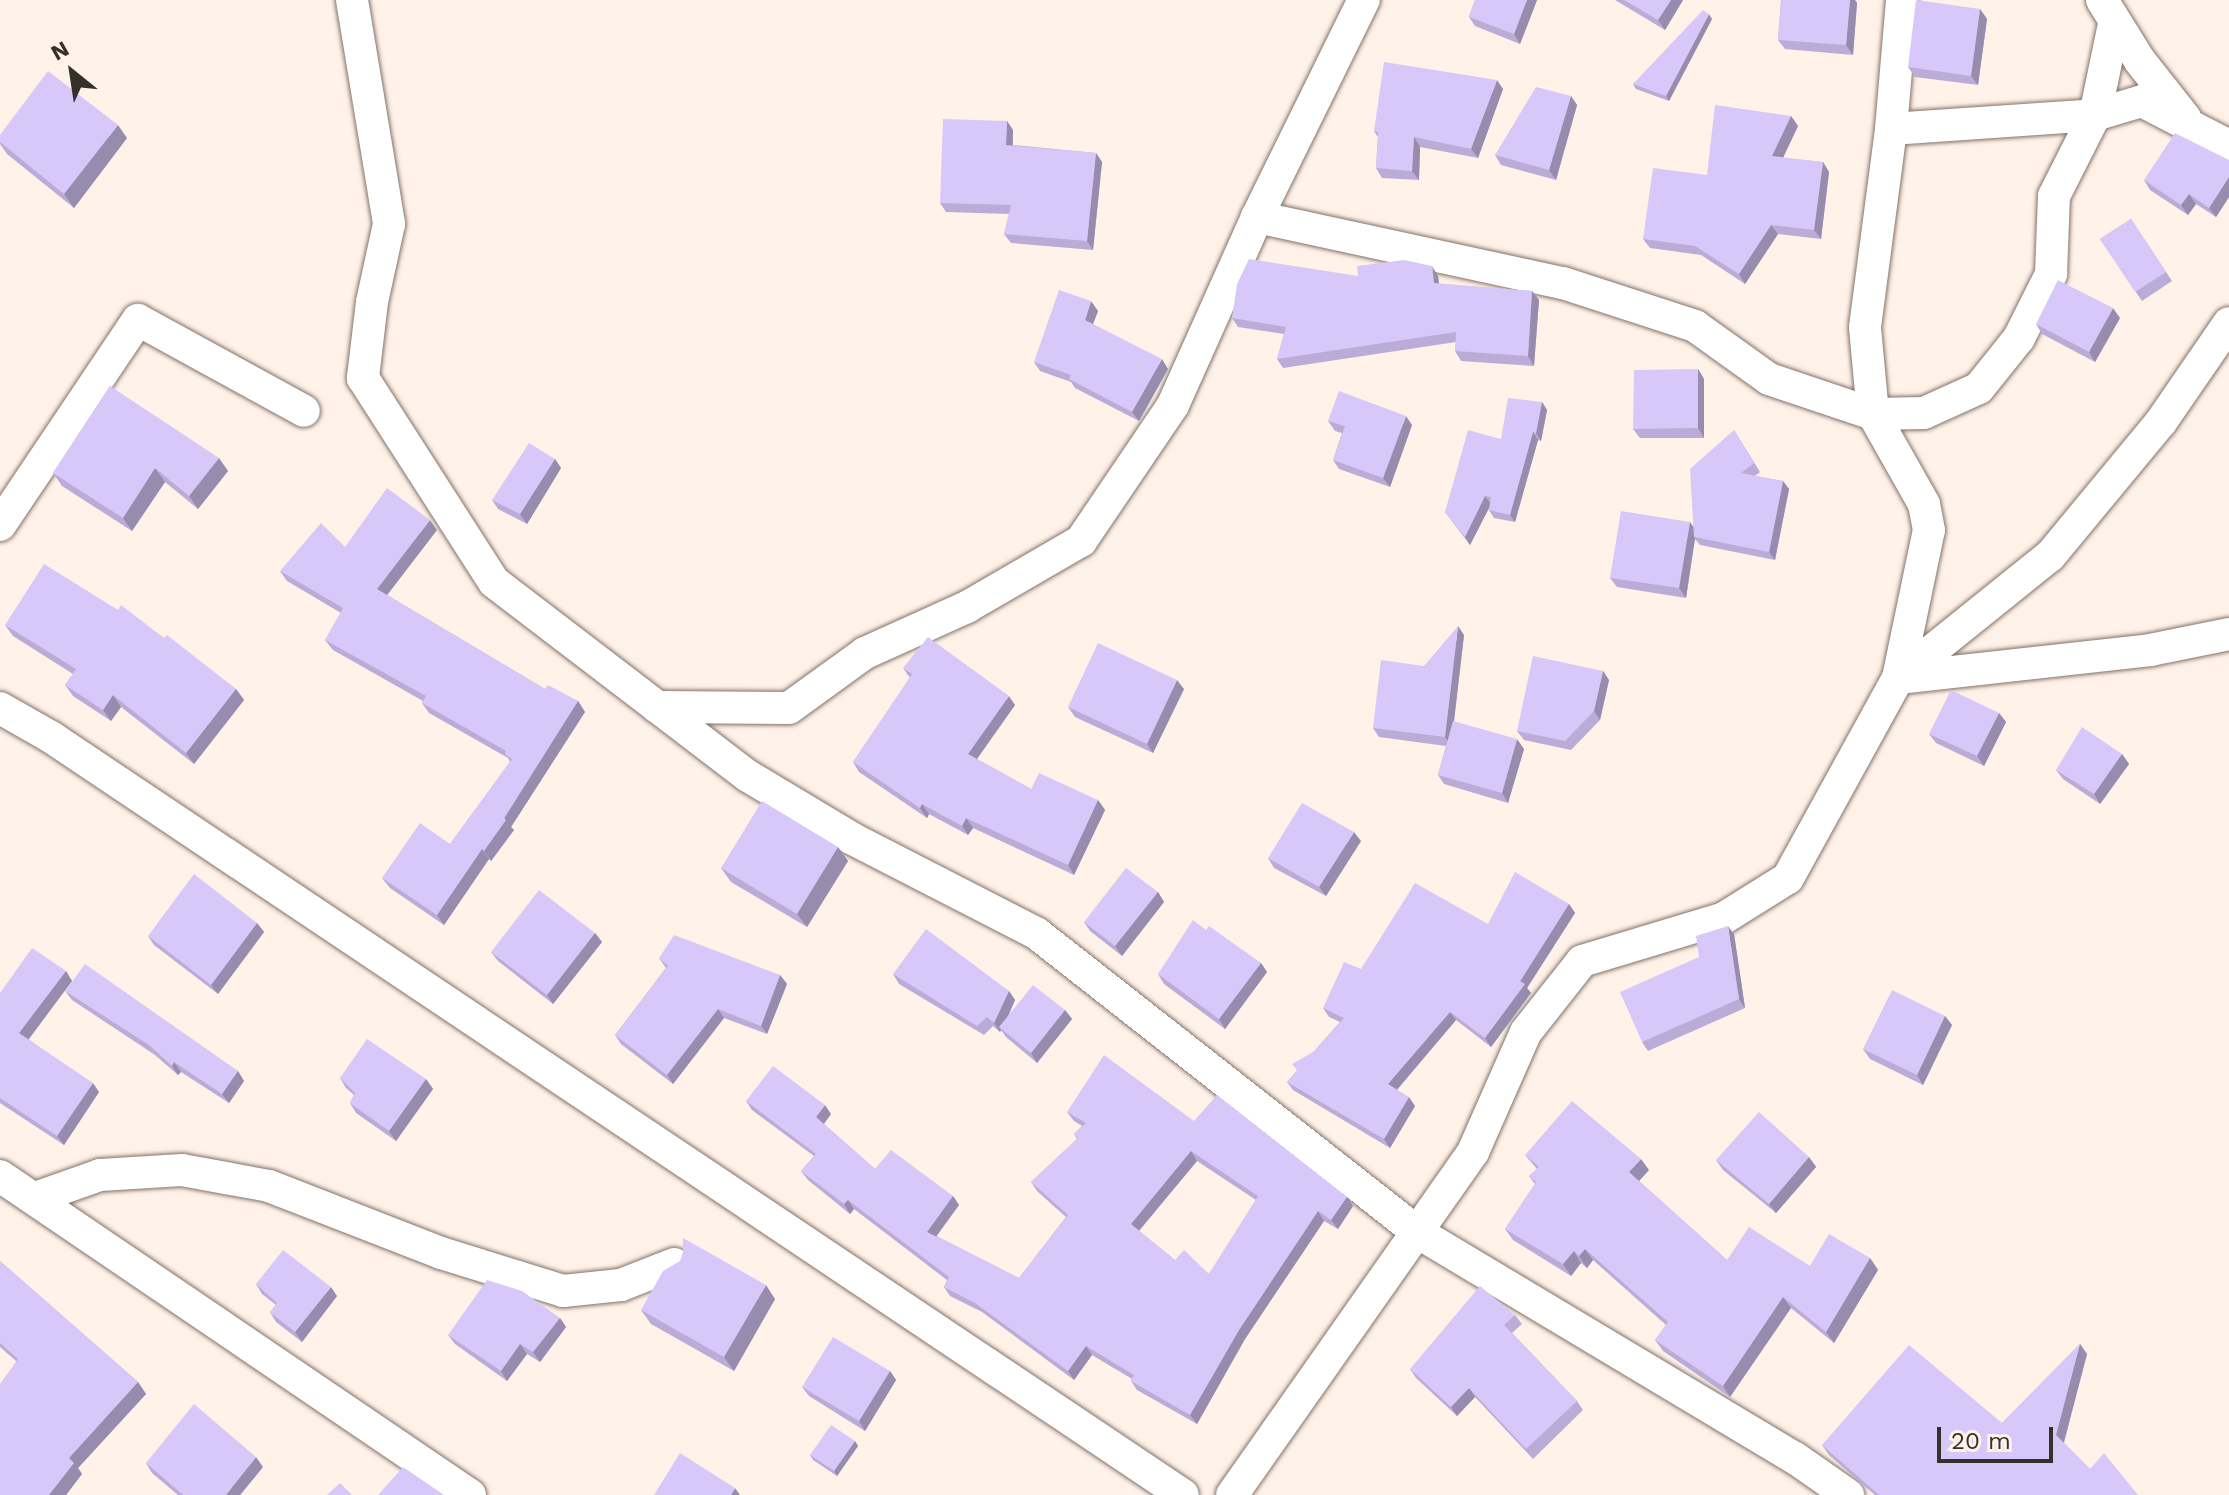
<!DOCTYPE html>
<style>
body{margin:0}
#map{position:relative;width:2229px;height:1495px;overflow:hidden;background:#fff2e8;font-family:"Work Sans",sans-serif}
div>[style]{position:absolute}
.roads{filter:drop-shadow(0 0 2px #827369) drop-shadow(0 0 2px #827369)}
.minor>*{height:32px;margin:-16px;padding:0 16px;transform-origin:16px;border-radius:16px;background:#fff}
.wall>*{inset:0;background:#baacd6}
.shaded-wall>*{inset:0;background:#978cae}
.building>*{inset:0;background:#d8c8f9}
span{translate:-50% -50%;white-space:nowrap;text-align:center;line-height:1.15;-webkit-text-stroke:6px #fff2e8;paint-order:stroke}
.north{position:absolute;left:32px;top:32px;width:80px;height:80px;-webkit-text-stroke:6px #fff2e8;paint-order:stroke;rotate:330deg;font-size:22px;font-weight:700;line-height:32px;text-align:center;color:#36302b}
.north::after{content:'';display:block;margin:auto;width:28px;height:36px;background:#36302b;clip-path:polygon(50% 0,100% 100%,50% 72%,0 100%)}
.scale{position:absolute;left:1937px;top:1427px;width:116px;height:36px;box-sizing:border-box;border:4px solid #36302b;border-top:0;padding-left:10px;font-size:24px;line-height:28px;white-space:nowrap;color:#36302b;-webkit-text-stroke:6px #fff2e8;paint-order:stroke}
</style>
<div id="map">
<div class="roads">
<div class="minor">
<div style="left:352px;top:0;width:227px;rotate:80.6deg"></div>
<div style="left:389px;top:224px;width:80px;rotate:102.3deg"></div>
<div style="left:372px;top:302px;width:77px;rotate:96.8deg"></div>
<div style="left:363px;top:378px;width:242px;rotate:57.3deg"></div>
<div style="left:494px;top:582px;width:320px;rotate:37.4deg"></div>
<div style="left:748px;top:776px;width:122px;rotate:31deg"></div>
<div style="left:853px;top:839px;width:206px;rotate:27.2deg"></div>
<div style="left:1036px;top:933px;width:484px;rotate:38.1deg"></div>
<div style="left:1417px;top:1232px;width:440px;rotate:30.9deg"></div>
<div style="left:1795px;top:1458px;width:65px;rotate:34.9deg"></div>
<div style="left:2102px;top:0;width:72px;rotate:58.1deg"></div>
<div style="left:2140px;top:61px;width:73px;rotate:51.7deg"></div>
<div style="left:1891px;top:129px;width:204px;rotate:-3.9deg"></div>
<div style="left:2095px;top:115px;width:49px;rotate:-16.6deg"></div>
<div style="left:2142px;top:101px;width:98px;rotate:27.3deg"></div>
<div style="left:1257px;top:217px;width:313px;rotate:12.2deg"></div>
<div style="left:1563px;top:283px;width:139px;rotate:18deg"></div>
<div style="left:1695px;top:326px;width:91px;rotate:35.6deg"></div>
<div style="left:1769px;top:379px;width:110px;rotate:18.6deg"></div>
<div style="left:1873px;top:414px;width:51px;rotate:-1.1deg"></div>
<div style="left:1924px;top:413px;width:60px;rotate:-24.4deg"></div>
<div style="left:1979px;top:388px;width:64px;rotate:-51.3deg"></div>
<div style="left:2019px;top:338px;width:72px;rotate:-63.4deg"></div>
<div style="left:2051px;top:274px;width:78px;rotate:-87.8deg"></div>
<div style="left:2054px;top:196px;width:91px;rotate:-63.2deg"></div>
<div style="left:2095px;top:115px;width:93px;rotate:-78.2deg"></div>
<div style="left:0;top:525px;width:247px;rotate:-56.1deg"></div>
<div style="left:138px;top:320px;width:189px;rotate:28.7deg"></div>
<div style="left:1898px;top:678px;width:195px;rotate:-38.8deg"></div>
<div style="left:2050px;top:556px;width:174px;rotate:-50.4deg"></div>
<div style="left:2161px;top:422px;width:120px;rotate:-55.5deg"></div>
<div style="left:1898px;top:678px;width:254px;rotate:-6.3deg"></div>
<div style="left:2150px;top:650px;width:81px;rotate:-11.4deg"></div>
<div style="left:657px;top:707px;width:132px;rotate:0.4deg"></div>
<div style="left:789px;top:708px;width:94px;rotate:-35.9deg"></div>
<div style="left:865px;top:653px;width:112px;rotate:-24.3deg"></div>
<div style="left:967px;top:607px;width:132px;rotate:-30.1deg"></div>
<div style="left:1081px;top:541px;width:164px;rotate:-55.9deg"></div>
<div style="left:1173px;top:405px;width:206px;rotate:-65.9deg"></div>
<div style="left:1257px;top:217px;width:242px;rotate:-63.8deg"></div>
<div style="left:0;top:708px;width:59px;rotate:29.6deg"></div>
<div style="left:51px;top:737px;width:1362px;rotate:33.81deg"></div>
<div style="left:0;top:1176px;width:568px;rotate:34.17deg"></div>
<div style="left:35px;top:1198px;width:69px;rotate:-19.5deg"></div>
<div style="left:100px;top:1175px;width:82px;rotate:-3.5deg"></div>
<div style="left:182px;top:1170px;width:88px;rotate:10.4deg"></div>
<div style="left:269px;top:1186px;width:185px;rotate:21.3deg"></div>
<div style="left:441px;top:1253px;width:128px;rotate:17.3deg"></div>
<div style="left:563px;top:1291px;width:58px;rotate:-5.9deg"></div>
<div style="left:621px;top:1285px;width:57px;rotate:-21.6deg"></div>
<div style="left:1232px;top:1495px;width:419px;rotate:-54.9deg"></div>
<div style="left:1473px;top:1152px;width:131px;rotate:-66.2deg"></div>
<div style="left:1526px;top:1032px;width:90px;rotate:-51.7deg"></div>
<div style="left:1582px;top:961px;width:148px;rotate:-16.8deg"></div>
<div style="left:1724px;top:918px;width:75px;rotate:-32deg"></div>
<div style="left:1788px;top:878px;width:228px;rotate:-61.2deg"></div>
<div style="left:1898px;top:678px;width:151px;rotate:-78.2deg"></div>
<div style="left:1929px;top:530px;width:26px;rotate:-101deg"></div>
<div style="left:1924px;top:504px;width:103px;rotate:-119.5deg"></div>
<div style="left:1873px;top:414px;width:87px;rotate:-95.3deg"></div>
<div style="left:1865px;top:327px;width:200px;rotate:-82.5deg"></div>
<div style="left:1891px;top:129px;width:129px;rotate:-85.1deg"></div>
</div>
</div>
<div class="wall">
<div style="clip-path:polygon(1475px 0,1537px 0,1520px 44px,1475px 26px,1469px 17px)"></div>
<div style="clip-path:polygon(1615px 0,1683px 0,1665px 30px)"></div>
<div style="clip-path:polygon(1781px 0,1855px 0,1857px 3px,1853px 55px,1785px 49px,1778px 40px)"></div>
<div style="clip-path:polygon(1980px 9px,1987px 19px,1978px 85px,1915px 77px,1908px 67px)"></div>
<div style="clip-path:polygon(1712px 19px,1669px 101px,1636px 89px,1633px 84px)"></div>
<div style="clip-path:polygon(1503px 89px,1478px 158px,1420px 147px,1419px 180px,1382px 178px,1376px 168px,1378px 137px,1374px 131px)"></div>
<div style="clip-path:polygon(1571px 96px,1577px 105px,1556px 180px,1501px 165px,1495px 155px)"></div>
<div style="clip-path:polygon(1791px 116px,1798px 126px,1783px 158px,1823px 162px,1829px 172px,1821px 239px,1778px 234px,1745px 284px,1701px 255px,1650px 248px,1643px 239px,1707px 175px)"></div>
<div style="clip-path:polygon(1007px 121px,1013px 130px,1013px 145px,1096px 153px,1102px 162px,1093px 250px,1011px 243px,1004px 234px,1009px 214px,946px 212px,940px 203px)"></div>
<div style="clip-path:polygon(0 135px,127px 138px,74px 208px,7px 154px,0 144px)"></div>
<div style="clip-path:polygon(2229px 160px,2229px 197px,2216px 217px,2196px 204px,2188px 215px,2150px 190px,2144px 180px)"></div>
<div style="clip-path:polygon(2131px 219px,2172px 281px,2142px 301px,2100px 239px)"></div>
<div style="clip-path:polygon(1358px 276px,1438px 276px,1439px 284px,1532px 291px,1539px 300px,1534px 366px,1461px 361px,1455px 351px,1456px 342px,1283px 368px,1277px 359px,1284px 334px,1238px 327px,1232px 318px)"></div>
<div style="clip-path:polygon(1098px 311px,1093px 324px,1168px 369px,1139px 421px,1075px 388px,1071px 382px,1040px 371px,1034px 362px)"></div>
<div style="clip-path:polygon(2120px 318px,2095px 362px,2042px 334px,2036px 324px)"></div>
<div style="clip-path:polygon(1698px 369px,1704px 379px,1704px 438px,1640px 438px,1633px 429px)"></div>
<div style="clip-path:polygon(110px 386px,228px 471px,198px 509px,165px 482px,132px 531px,62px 486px,53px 473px)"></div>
<div style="clip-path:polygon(1542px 402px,1547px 410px,1541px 441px,1538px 440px,1515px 522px,1494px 518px,1489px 510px,1489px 508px,1470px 545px,1445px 512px,1501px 439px)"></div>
<div style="clip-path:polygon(1328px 421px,1412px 425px,1390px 487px,1339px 469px,1333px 460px,1342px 433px,1335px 431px)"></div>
<div style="clip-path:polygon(1734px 430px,1760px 472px,1755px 476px,1783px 481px,1789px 489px,1775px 560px,1700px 545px,1695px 539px,1686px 598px,1617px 587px,1610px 578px,1690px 522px,1693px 527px)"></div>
<div style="clip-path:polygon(555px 459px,561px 468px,527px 524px,498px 509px,492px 500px)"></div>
<div style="clip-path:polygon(437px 530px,387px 595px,545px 689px,578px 701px,585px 712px,511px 827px,514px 830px,491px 861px,489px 859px,444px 925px,390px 888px,382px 878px,450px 844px,510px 762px,508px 758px,429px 713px,422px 703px,423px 701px,333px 650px,325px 640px,341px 613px,287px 581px,280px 571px,345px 547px)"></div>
<div style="clip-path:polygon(118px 610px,164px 638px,236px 689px,244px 700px,194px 764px,121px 707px,111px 721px,73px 696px,65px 685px,73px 674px,13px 636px,5px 625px)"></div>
<div style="clip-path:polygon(1464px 635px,1454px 722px,1524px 749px,1508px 803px,1444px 784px,1438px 775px,1446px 746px,1379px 737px,1373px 728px,1424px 666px)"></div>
<div style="clip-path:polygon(903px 668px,1015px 705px,977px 759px,1031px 789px,1098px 800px,1105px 810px,1074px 875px,973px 828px,968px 835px,929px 814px,927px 818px,859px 772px,853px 762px,910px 678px)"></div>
<div style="clip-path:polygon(1603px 671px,1609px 680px,1600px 720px,1571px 750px,1524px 740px,1517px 731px)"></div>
<div style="clip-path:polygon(1184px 689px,1153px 753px,1075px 717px,1068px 707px)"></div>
<div style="clip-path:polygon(1999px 713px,2006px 722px,1984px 766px,1936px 743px,1929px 734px)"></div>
<div style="clip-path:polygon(2122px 754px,2129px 764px,2100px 804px,2063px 779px,2056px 770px)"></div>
<div style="clip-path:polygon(1361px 841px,1326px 896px,1274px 868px,1268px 858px)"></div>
<div style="clip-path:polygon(838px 847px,848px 861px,807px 927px,731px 882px,721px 868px)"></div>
<div style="clip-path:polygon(1158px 892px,1164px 902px,1122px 956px,1090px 931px,1084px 922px)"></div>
<div style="clip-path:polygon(1569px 904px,1575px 913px,1527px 988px,1531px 993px,1491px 1047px,1456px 1020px,1397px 1090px,1415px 1106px,1390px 1148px,1293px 1090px,1287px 1082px,1340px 1022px,1329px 1017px,1323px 1008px,1361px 969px,1488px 924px)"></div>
<div style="clip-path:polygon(257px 923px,264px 932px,218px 994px,154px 945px,148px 936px)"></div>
<div style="clip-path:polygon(1206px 930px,1261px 963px,1267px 972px,1225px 1029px,1164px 984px,1158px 974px)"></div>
<div style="clip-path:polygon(595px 933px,602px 942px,553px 1004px,498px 961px,491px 952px)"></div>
<div style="clip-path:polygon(1734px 934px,1745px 1008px,1648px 1051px,1642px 1042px,1699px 957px)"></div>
<div style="clip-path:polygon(659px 958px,780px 975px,787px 984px,767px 1034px,724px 1018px,673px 1084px,621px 1044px,615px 1035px,666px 968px)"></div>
<div style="clip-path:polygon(66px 971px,72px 981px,28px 1039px,99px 1092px,64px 1145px,0 1103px,0 993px)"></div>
<div style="clip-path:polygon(893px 974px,1009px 991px,1015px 1000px,1008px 1017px,1065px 1010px,1072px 1019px,1037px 1063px,1006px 1037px,1001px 1030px,1000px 1032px,993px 1026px,984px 1035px,899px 984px)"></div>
<div style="clip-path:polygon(65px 991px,238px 1071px,244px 1081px,229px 1103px,181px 1072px,178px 1075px,155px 1055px,72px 1000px)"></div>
<div style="clip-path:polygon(1945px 1016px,1952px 1025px,1923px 1085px,1870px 1059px,1863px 1049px)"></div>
<div style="clip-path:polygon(340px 1078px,426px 1079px,433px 1089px,396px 1141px,356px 1113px,350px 1103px,354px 1095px,346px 1088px)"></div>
<div style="clip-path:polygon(evenodd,746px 1101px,831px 1114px,824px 1124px,875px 1169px,953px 1196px,959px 1205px,936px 1236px,1019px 1278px,1066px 1217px,1037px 1191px,1031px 1182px,1077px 1139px,1074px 1134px,1082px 1126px,1074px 1121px,1067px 1112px,1194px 1121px,1347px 1197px,1353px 1206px,1338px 1229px,1324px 1221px,1245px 1339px,1197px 1424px,1137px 1390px,1131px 1381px,1132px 1379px,1092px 1355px,1074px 1380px,982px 1312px,950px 1296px,944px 1287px,947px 1280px,854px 1209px,850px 1214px,808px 1180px,801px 1171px,814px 1156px,752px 1110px,746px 1101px,1197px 1161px,1256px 1200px,1209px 1274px,1175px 1260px,1139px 1231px,1197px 1161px)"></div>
<div style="clip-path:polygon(1525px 1155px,1649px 1170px,1639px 1181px,1727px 1260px,1810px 1266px,1870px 1258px,1878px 1270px,1834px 1343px,1791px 1308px,1730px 1397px,1663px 1351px,1655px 1340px,1666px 1325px,1593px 1260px,1587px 1268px,1581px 1263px,1571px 1276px,1513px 1240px,1505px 1229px,1535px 1184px,1529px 1176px,1537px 1169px)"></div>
<div style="clip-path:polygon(1809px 1157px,1816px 1167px,1776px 1213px,1723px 1170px,1716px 1160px)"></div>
<div style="clip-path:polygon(0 1261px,138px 1382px,146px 1394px,78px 1468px,82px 1474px,66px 1495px,16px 1361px,0 1347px)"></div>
<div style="clip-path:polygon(256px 1284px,337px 1296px,302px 1342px,276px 1322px,270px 1312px,276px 1305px,262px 1294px)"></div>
<div style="clip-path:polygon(775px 1299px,734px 1371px,651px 1324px,641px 1310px)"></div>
<div style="clip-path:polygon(1515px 1315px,1522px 1324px,1512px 1333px,1577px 1401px,1583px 1410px,1533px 1459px,1475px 1397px,1457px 1416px,1416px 1378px,1410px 1369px)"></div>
<div style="clip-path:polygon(560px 1318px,566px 1327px,540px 1362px,527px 1354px,507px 1381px,455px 1344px,448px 1335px)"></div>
<div style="clip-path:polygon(2080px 1344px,2087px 1354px,2064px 1443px,2090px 1469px,2138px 1495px,1875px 1495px,1829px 1455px,1822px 1445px,2002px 1423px)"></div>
<div style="clip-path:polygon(890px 1371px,896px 1380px,865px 1431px,809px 1396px,802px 1387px)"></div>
<div style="clip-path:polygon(855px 1441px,858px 1446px,837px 1476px,813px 1460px,810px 1455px)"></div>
<div style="clip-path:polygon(146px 1463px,263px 1467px,240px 1495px,178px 1495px,152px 1473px)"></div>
</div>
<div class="shaded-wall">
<div style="clip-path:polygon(1527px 0,1537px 0,1520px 44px,1514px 34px)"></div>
<div style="clip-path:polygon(1671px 0,1683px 0,1665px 30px,1658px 20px)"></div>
<div style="clip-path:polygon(1850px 0,1855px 0,1857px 3px,1853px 55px,1846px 45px)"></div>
<div style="clip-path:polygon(1980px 9px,1987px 19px,1978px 85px,1971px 76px)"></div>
<div style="clip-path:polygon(1709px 14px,1712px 19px,1669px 101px,1666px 96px)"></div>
<div style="clip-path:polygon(1497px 80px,1503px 89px,1478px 158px,1471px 149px)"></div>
<div style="clip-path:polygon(1571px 96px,1577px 105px,1556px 180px,1549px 170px)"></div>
<div style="clip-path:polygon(1791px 116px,1798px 126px,1779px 166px,1772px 156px)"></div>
<div style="clip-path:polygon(1007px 121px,1013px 130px,1012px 154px,1006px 145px)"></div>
<div style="clip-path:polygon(118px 125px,127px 138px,74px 208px,64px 194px)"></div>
<div style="clip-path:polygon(1414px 137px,1420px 147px,1419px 180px,1412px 171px)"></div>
<div style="clip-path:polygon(1096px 153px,1102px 162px,1093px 250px,1087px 241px)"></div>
<div style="clip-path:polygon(1823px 162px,1829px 172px,1821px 239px,1814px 230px)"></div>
<div style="clip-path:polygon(2229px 177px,2229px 197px,2216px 217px,2209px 208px)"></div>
<div style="clip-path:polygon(2189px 194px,2196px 204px,2188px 215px,2181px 205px)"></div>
<div style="clip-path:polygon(1771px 225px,1778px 234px,1745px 284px,1739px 274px)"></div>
<div style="clip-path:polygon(1432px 266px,1438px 276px,1440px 292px,1434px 283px)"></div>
<div style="clip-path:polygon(1532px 291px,1539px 300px,1534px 366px,1528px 356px)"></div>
<div style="clip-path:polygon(1091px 301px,1098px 311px,1091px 329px,1085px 320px)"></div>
<div style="clip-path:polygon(2113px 308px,2120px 318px,2095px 362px,2089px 352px)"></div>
<div style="clip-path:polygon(1162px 359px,1168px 369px,1139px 421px,1132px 412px)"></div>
<div style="clip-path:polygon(1698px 369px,1704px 379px,1704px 438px,1698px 428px)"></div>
<div style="clip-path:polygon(1542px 402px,1547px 410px,1541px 441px,1536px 433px)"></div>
<div style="clip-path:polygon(1406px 416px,1412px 425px,1390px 487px,1383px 478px)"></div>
<div style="clip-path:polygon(1533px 432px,1538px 440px,1515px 522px,1510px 515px)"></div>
<div style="clip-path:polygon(219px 458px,228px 471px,198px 509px,189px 496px)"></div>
<div style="clip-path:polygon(555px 459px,561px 468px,527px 524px,520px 514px)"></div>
<div style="clip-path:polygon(155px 468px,165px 482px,132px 531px,123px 518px)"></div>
<div style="clip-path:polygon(1783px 481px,1789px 489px,1775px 560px,1769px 552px)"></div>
<div style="clip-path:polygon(1485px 496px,1491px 504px,1470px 545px,1465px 537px)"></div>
<div style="clip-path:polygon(430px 520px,437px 530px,384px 599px,377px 589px)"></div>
<div style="clip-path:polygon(1690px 522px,1696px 531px,1686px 598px,1679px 588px)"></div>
<div style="clip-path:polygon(1458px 626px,1464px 635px,1451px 746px,1445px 737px)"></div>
<div style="clip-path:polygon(1603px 671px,1609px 680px,1600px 720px,1594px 711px)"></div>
<div style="clip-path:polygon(1177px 680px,1184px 689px,1153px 753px,1147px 744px)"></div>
<div style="clip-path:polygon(236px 689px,244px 700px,194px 764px,186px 753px)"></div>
<div style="clip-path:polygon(113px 695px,121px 707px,111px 721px,103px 710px)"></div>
<div style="clip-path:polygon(1009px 696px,1015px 705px,974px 763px,968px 754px)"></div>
<div style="clip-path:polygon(578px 701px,585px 712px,511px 827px,514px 830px,491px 861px,484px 851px)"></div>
<div style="clip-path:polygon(1999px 713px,2006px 722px,1984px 766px,1977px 756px)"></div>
<div style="clip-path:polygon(1517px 739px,1524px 749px,1508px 803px,1502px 793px)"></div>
<div style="clip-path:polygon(2122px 754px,2129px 764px,2100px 804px,2094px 794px)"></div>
<div style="clip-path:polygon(1098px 800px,1105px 810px,1074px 875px,1068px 865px)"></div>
<div style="clip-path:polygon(922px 804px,929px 814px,927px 818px,920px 808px)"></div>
<div style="clip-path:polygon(966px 818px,973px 828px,968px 835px,962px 826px)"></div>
<div style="clip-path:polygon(1354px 832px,1361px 841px,1326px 896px,1319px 887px)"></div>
<div style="clip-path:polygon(838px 847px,848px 861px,807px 927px,797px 914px)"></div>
<div style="clip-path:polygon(482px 849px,489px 859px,444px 925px,437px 915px)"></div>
<div style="clip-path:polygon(1158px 892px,1164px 902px,1122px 956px,1115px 946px)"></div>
<div style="clip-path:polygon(1569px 904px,1575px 913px,1527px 988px,1531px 993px,1491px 1047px,1485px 1038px)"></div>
<div style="clip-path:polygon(257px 923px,264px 932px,218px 994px,211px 985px)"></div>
<div style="clip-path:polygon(1728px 926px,1734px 934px,1745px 1008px,1739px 999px)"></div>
<div style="clip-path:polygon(595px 933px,602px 942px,553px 1004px,547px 995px)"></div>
<div style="clip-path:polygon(1261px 963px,1267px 972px,1225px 1029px,1219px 1019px)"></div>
<div style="clip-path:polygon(66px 971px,72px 981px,26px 1043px,19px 1033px)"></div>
<div style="clip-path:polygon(780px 975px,787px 984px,767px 1034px,761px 1026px)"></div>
<div style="clip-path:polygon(1009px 991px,1015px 1000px,1002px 1029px,999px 1027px,1001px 1030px,1000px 1032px,994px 1023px)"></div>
<div style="clip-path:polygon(718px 1009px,724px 1018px,673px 1084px,667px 1075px)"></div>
<div style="clip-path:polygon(1065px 1010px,1072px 1019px,1037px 1063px,1031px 1053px)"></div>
<div style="clip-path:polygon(1450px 1012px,1456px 1020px,1394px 1093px,1388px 1084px)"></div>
<div style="clip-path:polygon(1945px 1016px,1952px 1025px,1923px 1085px,1917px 1075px)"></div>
<div style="clip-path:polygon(174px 1062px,181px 1072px,178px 1075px,172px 1066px)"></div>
<div style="clip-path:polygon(238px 1071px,244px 1081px,229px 1103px,222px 1094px)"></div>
<div style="clip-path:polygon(426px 1079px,433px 1089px,396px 1141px,389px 1131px)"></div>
<div style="clip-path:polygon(93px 1083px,99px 1092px,64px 1145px,57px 1136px)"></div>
<div style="clip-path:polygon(1409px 1097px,1415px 1106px,1390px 1148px,1384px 1139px)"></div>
<div style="clip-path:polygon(825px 1105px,831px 1114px,822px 1126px,816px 1117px)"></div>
<div style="clip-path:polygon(1191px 1151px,1197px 1161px,1137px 1233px,1131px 1224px)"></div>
<div style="clip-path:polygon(1809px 1157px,1816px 1167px,1776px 1213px,1769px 1204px)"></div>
<div style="clip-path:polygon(1641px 1159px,1649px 1170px,1637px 1183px,1629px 1172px)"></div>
<div style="clip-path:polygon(953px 1196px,959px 1205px,933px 1241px,927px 1232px)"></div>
<div style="clip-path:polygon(1347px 1197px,1353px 1206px,1338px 1229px,1331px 1220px)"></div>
<div style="clip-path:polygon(848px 1200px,854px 1209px,850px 1214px,844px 1204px)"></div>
<div style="clip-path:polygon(1318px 1211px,1324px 1221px,1245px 1339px,1197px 1424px,1190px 1415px,1239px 1330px)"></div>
<div style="clip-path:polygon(1585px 1249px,1593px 1260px,1587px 1268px,1579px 1256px)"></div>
<div style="clip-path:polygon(1574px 1251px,1581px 1263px,1571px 1276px,1563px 1264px)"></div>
<div style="clip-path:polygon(1870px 1258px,1878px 1270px,1834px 1343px,1826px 1332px)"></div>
<div style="clip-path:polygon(766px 1285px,775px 1299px,734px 1371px,724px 1357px)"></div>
<div style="clip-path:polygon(331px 1287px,337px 1296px,302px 1342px,295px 1332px)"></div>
<div style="clip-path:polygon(1783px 1297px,1791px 1308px,1730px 1397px,1723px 1386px)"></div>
<div style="clip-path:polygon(560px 1318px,566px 1327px,540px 1362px,533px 1352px)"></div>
<div style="clip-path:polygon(520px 1344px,527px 1354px,507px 1381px,501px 1371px)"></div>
<div style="clip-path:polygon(2080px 1344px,2087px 1354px,2063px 1445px,2056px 1435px)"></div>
<div style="clip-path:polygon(1086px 1346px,1092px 1355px,1074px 1380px,1068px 1371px)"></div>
<div style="clip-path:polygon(890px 1371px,896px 1380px,865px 1431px,859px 1421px)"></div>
<div style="clip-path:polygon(138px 1382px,146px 1394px,78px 1468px,82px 1474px,66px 1495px,49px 1495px,69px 1458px)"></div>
<div style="clip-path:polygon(1469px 1388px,1475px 1397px,1457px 1416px,1451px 1407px)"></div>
<div style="clip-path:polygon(855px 1441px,858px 1446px,837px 1476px,834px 1471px)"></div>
<div style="clip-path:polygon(256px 1457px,263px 1467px,240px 1495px,226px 1495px)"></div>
<div style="clip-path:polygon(735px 1488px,740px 1495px,731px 1495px)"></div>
</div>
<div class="building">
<div style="clip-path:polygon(1475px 0,1527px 0,1514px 34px,1469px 17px)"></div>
<div style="clip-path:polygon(1624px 0,1671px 0,1658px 20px)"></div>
<div style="clip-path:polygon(1781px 0,1850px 0,1846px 45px,1778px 40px)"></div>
<div style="clip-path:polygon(1916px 0,1980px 9px,1971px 76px,1908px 67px)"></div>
<div style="clip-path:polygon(1703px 10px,1709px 14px,1666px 96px,1633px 84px)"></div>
<div style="clip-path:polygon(1384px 62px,1497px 80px,1471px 149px,1414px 137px,1412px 171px,1376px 168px,1378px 132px,1374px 131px)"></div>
<div style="clip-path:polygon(48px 71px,118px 125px,64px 194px,0 142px,0 135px)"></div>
<div style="clip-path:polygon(1536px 87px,1571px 96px,1549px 170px,1495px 155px)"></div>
<div style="clip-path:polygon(1715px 105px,1791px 116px,1772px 156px,1823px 162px,1814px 230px,1771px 225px,1739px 274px,1695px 246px,1643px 239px,1653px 168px,1707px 175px)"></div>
<div style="clip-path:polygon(943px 119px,1007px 121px,1006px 145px,1096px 153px,1087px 241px,1004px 234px,1011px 205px,940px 203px)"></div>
<div style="clip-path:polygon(2175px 133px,2229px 160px,2229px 177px,2209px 208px,2189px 194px,2181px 205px,2144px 180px)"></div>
<div style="clip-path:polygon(2131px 219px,2166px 272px,2135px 292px,2100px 239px)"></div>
<div style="clip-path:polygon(1249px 259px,1358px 276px,1357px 266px,1404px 260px,1432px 266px,1434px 283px,1532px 291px,1528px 356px,1455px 351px,1456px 332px,1277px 359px,1286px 327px,1232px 318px,1237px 284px)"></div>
<div style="clip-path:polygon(2058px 280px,2113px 308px,2089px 352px,2036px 324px)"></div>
<div style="clip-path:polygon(1059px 290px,1091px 301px,1085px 320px,1162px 359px,1132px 412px,1069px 379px,1071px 375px,1034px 362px)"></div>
<div style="clip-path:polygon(1698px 369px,1698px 428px,1633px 429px,1634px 370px)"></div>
<div style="clip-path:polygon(110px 386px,219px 458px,189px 496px,155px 468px,123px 518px,53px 473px)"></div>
<div style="clip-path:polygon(1339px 391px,1406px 416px,1383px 478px,1333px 460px,1345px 426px,1328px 421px)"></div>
<div style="clip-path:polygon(1508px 398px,1542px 402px,1536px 433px,1533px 432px,1510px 515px,1489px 510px,1491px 497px,1485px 496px,1465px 537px,1445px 512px,1468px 430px,1501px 439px)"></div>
<div style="clip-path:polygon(1734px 430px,1754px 463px,1741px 473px,1783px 481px,1769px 552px,1694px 537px,1690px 469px)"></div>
<div style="clip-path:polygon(529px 443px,555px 459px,520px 514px,492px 500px)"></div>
<div style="clip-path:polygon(387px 488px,430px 520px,377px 589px,545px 689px,548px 685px,578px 701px,504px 818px,506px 820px,484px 851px,482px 849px,437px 915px,382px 878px,420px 823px,450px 844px,512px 759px,505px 754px,506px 751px,422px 703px,426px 696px,325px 640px,343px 608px,280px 571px,321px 523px,345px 547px)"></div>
<div style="clip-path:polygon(1621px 511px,1690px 522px,1679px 588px,1610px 578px)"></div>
<div style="clip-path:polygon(44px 564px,118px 610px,121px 605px,164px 638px,167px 635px,236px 689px,186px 753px,113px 695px,103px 710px,65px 685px,76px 669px,5px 625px)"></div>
<div style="clip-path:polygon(1458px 626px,1445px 737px,1373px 728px,1381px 660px,1424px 666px)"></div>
<div style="clip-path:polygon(928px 637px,1009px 696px,968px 754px,1031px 789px,1039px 773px,1098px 800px,1068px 865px,966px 818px,962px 826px,922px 804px,920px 808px,853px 762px,912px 674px,903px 668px)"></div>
<div style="clip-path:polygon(1098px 643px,1177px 680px,1147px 744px,1068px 707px)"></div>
<div style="clip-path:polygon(1533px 656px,1603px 671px,1594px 711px,1565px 741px,1517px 731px)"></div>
<div style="clip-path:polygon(1951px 690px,1999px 713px,1977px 756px,1929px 734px)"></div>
<div style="clip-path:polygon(1453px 721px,1517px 739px,1502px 793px,1438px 775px)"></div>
<div style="clip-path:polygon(2082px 727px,2122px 754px,2094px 794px,2056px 770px)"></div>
<div style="clip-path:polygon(762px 801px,838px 847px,797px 914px,721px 868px)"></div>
<div style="clip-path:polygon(1302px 803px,1354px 832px,1319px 887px,1268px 858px)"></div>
<div style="clip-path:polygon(1126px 868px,1158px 892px,1115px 946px,1084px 922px)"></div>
<div style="clip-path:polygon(1515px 872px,1569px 904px,1520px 981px,1525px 984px,1485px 1038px,1450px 1012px,1388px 1084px,1409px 1097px,1384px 1139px,1287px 1082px,1297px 1070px,1292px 1064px,1315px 1051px,1344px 1018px,1323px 1008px,1344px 962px,1361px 969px,1415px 883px,1488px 924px)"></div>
<div style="clip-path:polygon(194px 874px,257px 923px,211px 985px,148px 936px)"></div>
<div style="clip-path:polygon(539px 890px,595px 933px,547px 995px,491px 952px)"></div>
<div style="clip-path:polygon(1193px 920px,1206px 930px,1209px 926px,1261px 963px,1219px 1019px,1158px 974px)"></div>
<div style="clip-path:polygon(1728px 926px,1739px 999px,1642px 1042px,1620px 992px,1699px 957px,1696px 936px)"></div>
<div style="clip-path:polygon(926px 929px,1009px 991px,994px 1023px,987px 1017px,977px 1026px,893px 974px)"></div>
<div style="clip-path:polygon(674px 935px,780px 975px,761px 1026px,718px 1009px,667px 1075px,615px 1035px,668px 966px,659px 958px)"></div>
<div style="clip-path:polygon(32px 948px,66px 971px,19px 1033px,93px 1083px,57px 1136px,0 1098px,0 993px)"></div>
<div style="clip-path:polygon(85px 964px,238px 1071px,222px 1094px,174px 1062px,172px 1066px,149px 1045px,65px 991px)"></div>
<div style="clip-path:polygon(1033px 985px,1065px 1010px,1031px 1053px,999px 1027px)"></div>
<div style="clip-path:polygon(1892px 990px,1945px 1016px,1917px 1075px,1863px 1049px)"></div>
<div style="clip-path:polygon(367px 1039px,426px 1079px,389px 1131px,350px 1103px,355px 1093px,340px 1078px)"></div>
<div style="clip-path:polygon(evenodd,1104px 1055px,1194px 1121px,1217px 1095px,1347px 1197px,1331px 1220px,1318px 1211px,1239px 1330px,1190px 1415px,1131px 1381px,1134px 1375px,1086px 1346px,1068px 1371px,975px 1303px,944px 1287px,949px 1277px,848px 1200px,844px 1204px,801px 1171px,816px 1154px,746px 1101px,773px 1066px,825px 1105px,816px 1117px,875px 1169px,891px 1150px,953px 1196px,927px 1232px,1019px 1278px,1068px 1215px,1031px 1182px,1078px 1138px,1074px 1134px,1086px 1123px,1067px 1112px,1104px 1055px,1191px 1151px,1258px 1196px,1209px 1274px,1184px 1250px,1175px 1260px,1131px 1224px,1191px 1151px)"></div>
<div style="clip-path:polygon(1572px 1101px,1641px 1159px,1629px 1172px,1727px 1260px,1749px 1227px,1810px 1266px,1829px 1234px,1870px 1258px,1826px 1332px,1783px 1297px,1723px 1386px,1655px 1340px,1668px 1322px,1585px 1249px,1579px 1256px,1574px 1251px,1563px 1264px,1505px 1229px,1536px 1182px,1529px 1176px,1539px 1167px,1525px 1155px)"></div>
<div style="clip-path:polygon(1759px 1112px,1809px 1157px,1769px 1204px,1716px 1160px)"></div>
<div style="clip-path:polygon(683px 1238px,766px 1285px,724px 1357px,641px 1310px,663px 1271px,680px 1261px,683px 1252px)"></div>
<div style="clip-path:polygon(283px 1250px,331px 1287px,295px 1332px,270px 1312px,277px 1303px,256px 1284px)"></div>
<div style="clip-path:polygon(0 1261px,138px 1382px,69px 1458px,74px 1463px,49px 1495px,0 1495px,0 1384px,18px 1359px,0 1343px)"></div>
<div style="clip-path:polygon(487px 1280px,522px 1291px,560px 1318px,533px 1352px,520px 1344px,501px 1371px,448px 1335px)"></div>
<div style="clip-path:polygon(1480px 1286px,1515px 1315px,1504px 1325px,1577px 1401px,1526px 1449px,1469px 1388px,1451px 1407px,1410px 1369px)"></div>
<div style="clip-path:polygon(833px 1337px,890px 1371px,859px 1421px,802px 1387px)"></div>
<div style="clip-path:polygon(2080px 1344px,2056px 1435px,2090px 1469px,2104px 1453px,2138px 1495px,1879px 1495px,1822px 1445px,1909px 1345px,2002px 1423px)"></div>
<div style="clip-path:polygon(194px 1404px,256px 1457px,226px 1495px,183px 1495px,146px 1463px)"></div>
<div style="clip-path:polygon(831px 1425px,855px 1441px,834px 1471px,810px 1455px)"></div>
<div style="clip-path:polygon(680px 1453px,735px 1488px,731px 1495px,654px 1495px)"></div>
<div style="clip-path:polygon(403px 1467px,444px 1495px,378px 1495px)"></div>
<div style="clip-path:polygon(340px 1483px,352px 1495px,327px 1495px)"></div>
</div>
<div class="north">N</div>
<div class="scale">20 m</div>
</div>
